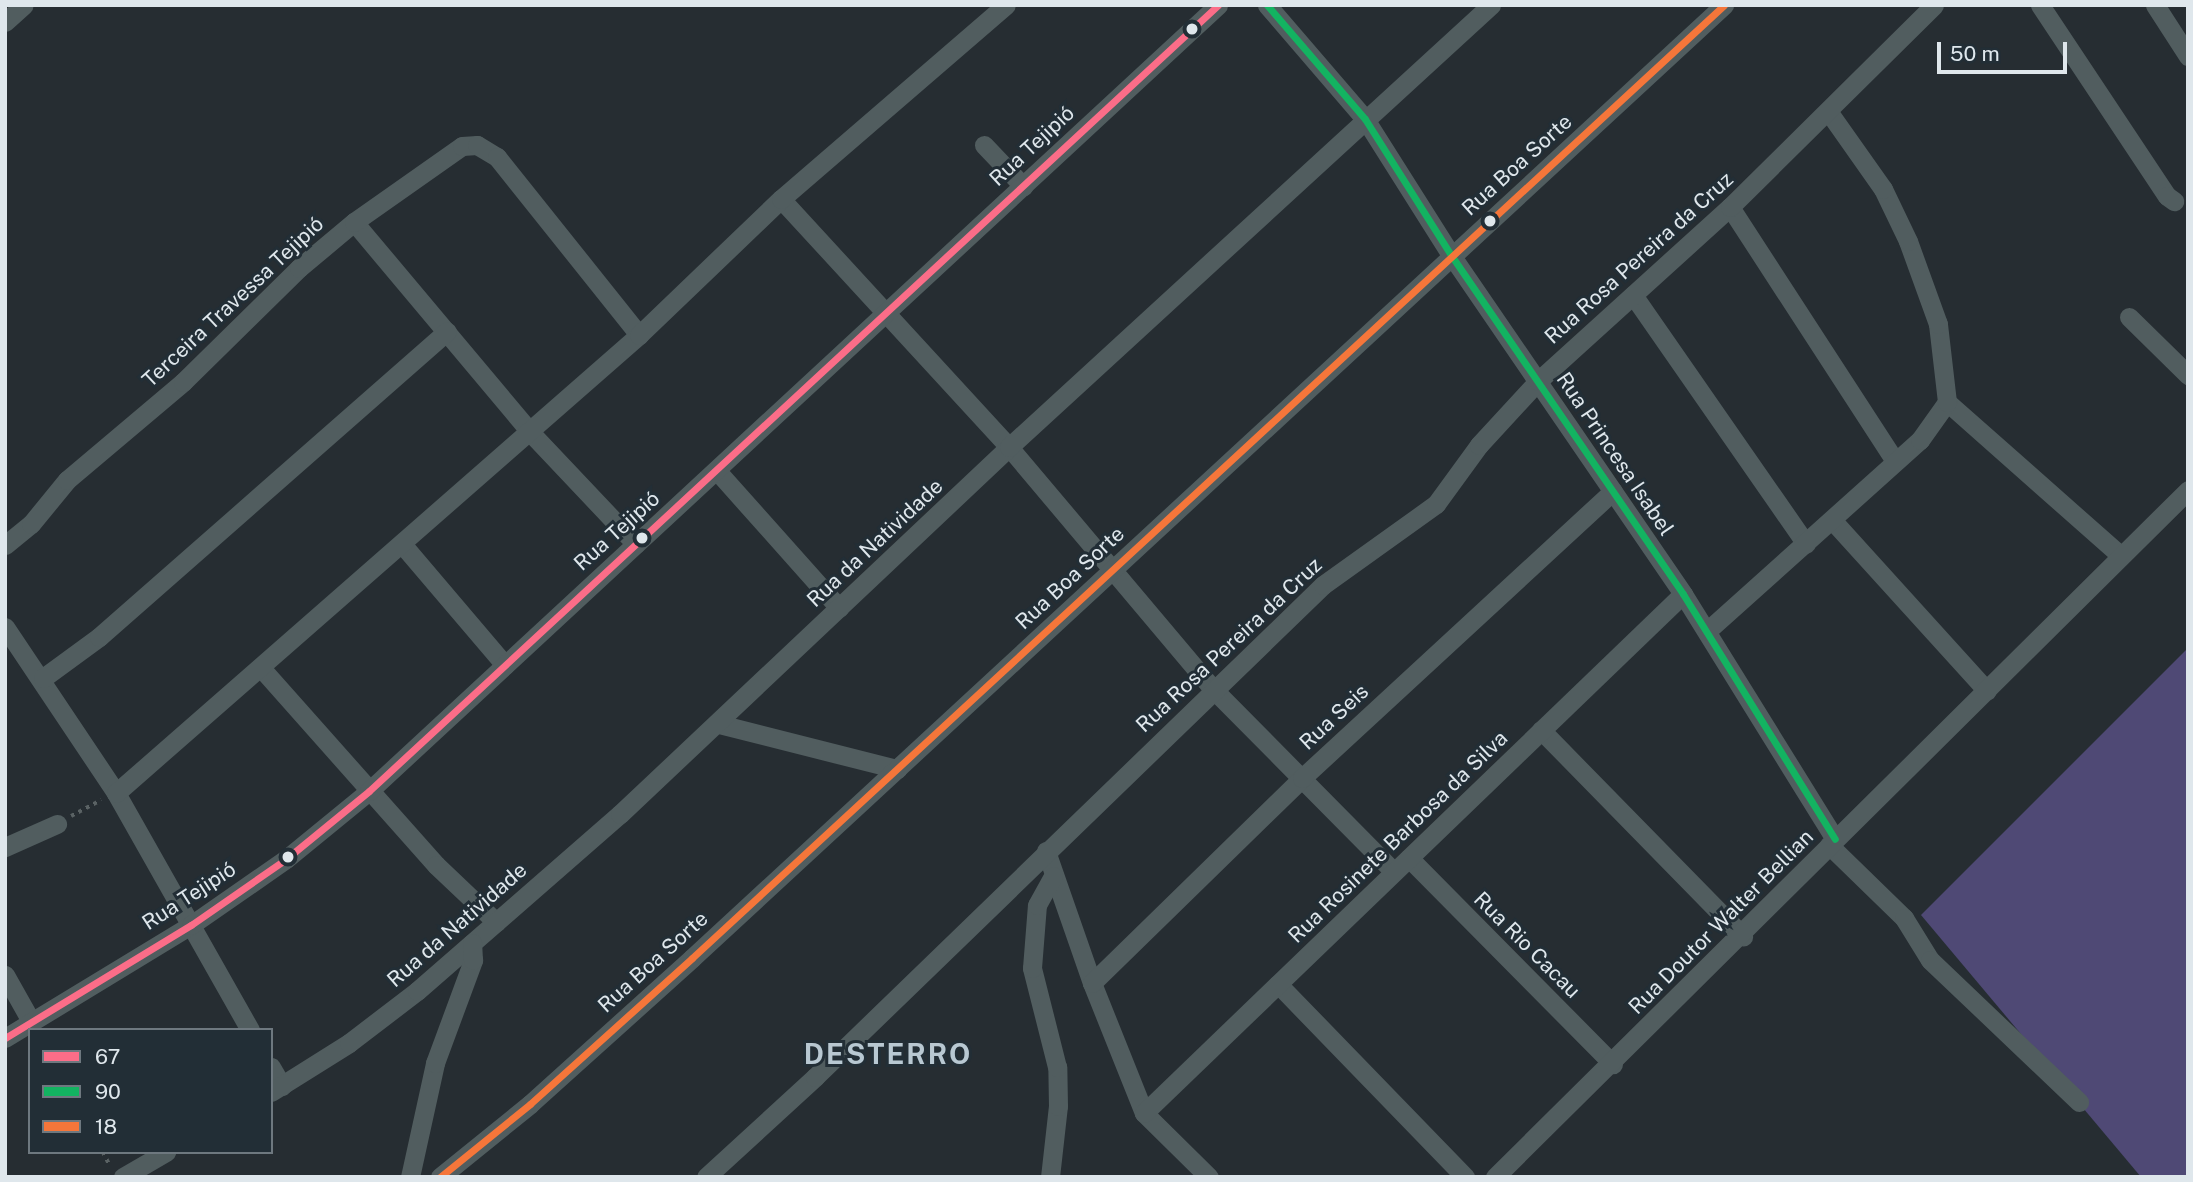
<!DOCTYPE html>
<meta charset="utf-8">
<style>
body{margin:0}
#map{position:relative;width:2193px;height:1182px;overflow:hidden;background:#262d32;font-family:"Public Sans",sans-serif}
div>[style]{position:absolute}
.green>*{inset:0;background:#4f4975}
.path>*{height:3.5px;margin-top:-1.75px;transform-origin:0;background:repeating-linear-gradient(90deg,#5a6264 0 3.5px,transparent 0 8.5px)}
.minor>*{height:19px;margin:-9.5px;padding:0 9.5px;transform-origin:9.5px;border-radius:9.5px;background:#515d5f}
.bus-1>*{height:7px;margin:-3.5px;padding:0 3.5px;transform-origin:3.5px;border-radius:3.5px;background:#fb6d88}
.bus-2>*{height:7px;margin:-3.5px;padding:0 3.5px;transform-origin:3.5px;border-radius:3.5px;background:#13b361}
.bus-3>*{height:7px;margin:-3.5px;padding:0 3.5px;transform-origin:3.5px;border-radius:3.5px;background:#f5763a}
.dots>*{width:19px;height:19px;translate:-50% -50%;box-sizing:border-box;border:4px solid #222e36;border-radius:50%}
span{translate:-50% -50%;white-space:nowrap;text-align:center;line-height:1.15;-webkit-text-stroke:6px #222e36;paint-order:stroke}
.street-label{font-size:21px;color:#dfe7ec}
.district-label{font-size:28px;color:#b8c8d2;font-weight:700;letter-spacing:2px}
.frame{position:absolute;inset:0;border:7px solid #dfe7ec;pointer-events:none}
.legend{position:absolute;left:28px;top:1028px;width:245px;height:126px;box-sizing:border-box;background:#222e36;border:2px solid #6e787f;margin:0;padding:9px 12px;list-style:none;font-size:21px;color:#dfe7ec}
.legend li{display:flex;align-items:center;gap:14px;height:35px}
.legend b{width:35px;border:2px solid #6e787f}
.scale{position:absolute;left:1937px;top:42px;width:130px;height:32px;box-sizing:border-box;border:4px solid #dfe7ec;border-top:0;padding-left:9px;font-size:21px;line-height:24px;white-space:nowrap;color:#dfe7ec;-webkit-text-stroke:5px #222e36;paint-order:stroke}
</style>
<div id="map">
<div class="green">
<div style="clip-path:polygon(2188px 648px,2188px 1177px,2141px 1177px,1921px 915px)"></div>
</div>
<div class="path">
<div style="left:71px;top:816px;width:34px;rotate:-28deg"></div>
<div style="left:103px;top:1152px;width:16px;rotate:63deg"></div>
</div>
<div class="minor">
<div style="left:1267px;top:5px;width:150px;rotate:49.3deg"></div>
<div style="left:1365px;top:119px;width:161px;rotate:57.7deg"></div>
<div style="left:1451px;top:255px;width:411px;rotate:55.6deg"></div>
<div style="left:1683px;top:594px;width:288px;rotate:58.2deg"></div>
<div style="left:2040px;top:5px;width:229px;rotate:56.4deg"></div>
<div style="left:2167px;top:196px;width:9px;rotate:36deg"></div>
<div style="left:2155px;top:5px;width:61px;rotate:57.1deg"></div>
<div style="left:5px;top:22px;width:25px;rotate:-42deg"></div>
<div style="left:984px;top:145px;width:57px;rotate:46.4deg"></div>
<div style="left:781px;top:199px;width:337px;rotate:47.4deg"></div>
<div style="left:1009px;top:447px;width:317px;rotate:49.9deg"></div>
<div style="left:1213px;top:689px;width:257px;rotate:45.3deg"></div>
<div style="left:1730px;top:207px;width:303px;rotate:57deg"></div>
<div style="left:354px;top:222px;width:274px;rotate:50deg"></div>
<div style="left:530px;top:432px;width:154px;rotate:46.6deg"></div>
<div style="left:1633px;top:295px;width:303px;rotate:55.2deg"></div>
<div style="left:2129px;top:317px;width:83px;rotate:44.5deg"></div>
<div style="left:1947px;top:402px;width:232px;rotate:41.5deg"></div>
<div style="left:718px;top:472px;width:182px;rotate:48.3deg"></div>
<div style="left:1833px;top:521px;width:229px;rotate:47.8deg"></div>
<div style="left:402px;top:544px;width:159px;rotate:49.6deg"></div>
<div style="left:5px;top:545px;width:33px;rotate:-39deg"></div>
<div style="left:31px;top:524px;width:57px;rotate:-50.7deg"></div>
<div style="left:67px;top:480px;width:152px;rotate:-40.2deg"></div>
<div style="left:183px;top:382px;width:163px;rotate:-44.5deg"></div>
<div style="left:299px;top:268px;width:72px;rotate:-39.9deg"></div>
<div style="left:354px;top:222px;width:132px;rotate:-35.1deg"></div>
<div style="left:462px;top:146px;width:15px;rotate:-4deg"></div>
<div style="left:477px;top:145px;width:23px;rotate:31deg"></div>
<div style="left:497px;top:157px;width:228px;rotate:51.4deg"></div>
<div style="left:5px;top:627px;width:200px;rotate:56.2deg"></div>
<div style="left:116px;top:793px;width:272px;rotate:60.5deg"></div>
<div style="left:1707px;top:631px;width:286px;rotate:-41.9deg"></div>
<div style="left:1920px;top:440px;width:47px;rotate:-54.6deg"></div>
<div style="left:1947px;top:402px;width:79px;rotate:-96.6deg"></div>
<div style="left:1938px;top:324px;width:88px;rotate:-109.9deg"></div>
<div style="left:1908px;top:241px;width:58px;rotate:-115.7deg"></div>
<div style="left:1883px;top:189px;width:95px;rotate:-125.2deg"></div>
<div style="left:262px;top:669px;width:262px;rotate:48.4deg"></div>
<div style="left:436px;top:865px;width:83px;rotate:43.5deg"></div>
<div style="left:43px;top:678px;width:69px;rotate:-36.2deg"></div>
<div style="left:99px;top:637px;width:463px;rotate:-41.3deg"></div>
<div style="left:719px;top:724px;width:184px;rotate:14.2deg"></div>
<div style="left:1541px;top:730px;width:289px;rotate:45.6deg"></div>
<div style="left:116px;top:793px;width:695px;rotate:-41.21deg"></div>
<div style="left:639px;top:335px;width:197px;rotate:-43.8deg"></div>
<div style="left:781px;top:199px;width:297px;rotate:-40.8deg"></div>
<div style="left:1829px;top:845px;width:105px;rotate:44.2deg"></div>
<div style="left:1904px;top:918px;width:49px;rotate:58.2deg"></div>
<div style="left:1930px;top:960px;width:206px;rotate:43.6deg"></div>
<div style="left:5px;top:847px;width:57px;rotate:-23.9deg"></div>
<div style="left:1046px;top:851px;width:140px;rotate:70.8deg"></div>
<div style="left:1092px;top:983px;width:140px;rotate:68.2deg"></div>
<div style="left:1144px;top:1113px;width:91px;rotate:44.6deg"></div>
<div style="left:1409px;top:858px;width:290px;rotate:45.3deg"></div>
<div style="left:5px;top:975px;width:55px;rotate:60.6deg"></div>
<div style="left:1092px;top:983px;width:293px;rotate:-44.3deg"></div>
<div style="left:1302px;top:778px;width:423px;rotate:-42.7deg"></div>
<div style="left:1278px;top:984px;width:269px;rotate:45.9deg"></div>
<div style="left:5px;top:1038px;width:218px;rotate:-31.3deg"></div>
<div style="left:191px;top:925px;width:116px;rotate:-34.8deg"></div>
<div style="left:286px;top:859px;width:107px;rotate:-39.3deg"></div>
<div style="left:369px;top:791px;width:1157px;rotate:-42.79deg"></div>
<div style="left:271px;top:1067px;width:22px;rotate:60deg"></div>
<div style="left:271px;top:1092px;width:92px;rotate:-32.1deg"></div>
<div style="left:349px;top:1043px;width:86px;rotate:-37.4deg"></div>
<div style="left:417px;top:991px;width:269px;rotate:-41.1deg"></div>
<div style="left:620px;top:814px;width:535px;rotate:-43.33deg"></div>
<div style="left:1009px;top:447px;width:654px;rotate:-42.52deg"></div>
<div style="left:1144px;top:1113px;width:748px;rotate:-43.92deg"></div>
<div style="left:123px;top:1177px;width:50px;rotate:-30.2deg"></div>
<div style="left:410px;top:1177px;width:117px;rotate:-77.6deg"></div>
<div style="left:435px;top:1063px;width:110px;rotate:-69.7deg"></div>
<div style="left:473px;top:960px;width:17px;rotate:-93deg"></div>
<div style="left:440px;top:1177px;width:116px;rotate:-39deg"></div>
<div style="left:530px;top:1104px;width:218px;rotate:-42deg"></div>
<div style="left:692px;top:958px;width:1405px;rotate:-42.72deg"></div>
<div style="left:706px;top:1177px;width:148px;rotate:-42.5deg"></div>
<div style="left:815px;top:1077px;width:707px;rotate:-44.08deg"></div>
<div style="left:1323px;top:585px;width:139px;rotate:-35.6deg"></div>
<div style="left:1436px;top:504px;width:73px;rotate:-53.9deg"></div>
<div style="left:1479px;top:445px;width:87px;rotate:-47.3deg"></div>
<div style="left:1538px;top:381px;width:259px;rotate:-42.2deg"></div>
<div style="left:1730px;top:207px;width:287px;rotate:-44.7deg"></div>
<div style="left:1050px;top:1177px;width:71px;rotate:-83.6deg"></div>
<div style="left:1058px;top:1106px;width:39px;rotate:-91deg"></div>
<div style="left:1057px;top:1067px;width:102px;rotate:-104.2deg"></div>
<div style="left:1032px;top:968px;width:63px;rotate:-85.5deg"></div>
<div style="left:1037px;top:905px;width:33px;rotate:-61deg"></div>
<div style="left:1495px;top:1177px;width:976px;rotate:-44.75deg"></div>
</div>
<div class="bus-1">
<div style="left:5px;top:1038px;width:218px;rotate:-31.3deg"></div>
<div style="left:191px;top:925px;width:116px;rotate:-34.8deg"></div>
<div style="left:286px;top:859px;width:107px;rotate:-39.3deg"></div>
<div style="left:369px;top:791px;width:1157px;rotate:-42.79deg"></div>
</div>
<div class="bus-2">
<div style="left:1267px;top:5px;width:150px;rotate:49.3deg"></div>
<div style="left:1365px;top:119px;width:161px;rotate:57.7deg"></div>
<div style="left:1451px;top:255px;width:411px;rotate:55.6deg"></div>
<div style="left:1683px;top:594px;width:288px;rotate:58.2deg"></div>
</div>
<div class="bus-3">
<div style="left:440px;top:1177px;width:116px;rotate:-39deg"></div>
<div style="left:530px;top:1104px;width:218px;rotate:-42deg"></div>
<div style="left:692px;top:958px;width:1405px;rotate:-42.72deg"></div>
</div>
<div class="dots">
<div style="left:1192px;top:29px;background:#dfe7ec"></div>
<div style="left:1490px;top:221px;background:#dfe7ec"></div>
<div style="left:642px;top:538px;background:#dfe7ec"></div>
<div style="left:288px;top:857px;background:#dfe7ec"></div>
</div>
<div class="street-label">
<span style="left:1032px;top:146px;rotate:-43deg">Rua Tejipió</span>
<span style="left:1517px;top:165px;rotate:-42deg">Rua Boa Sorte</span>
<span style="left:1639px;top:258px;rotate:-42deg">Rua Rosa Pereira da Cruz</span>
<span style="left:233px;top:302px;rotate:-43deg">Terceira Travessa Tejipió</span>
<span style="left:1615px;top:454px;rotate:56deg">Rua Princesa Isabel</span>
<span style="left:617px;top:531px;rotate:-42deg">Rua Tejipió</span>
<span style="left:875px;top:543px;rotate:-43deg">Rua da Natividade</span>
<span style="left:1070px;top:578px;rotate:-43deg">Rua Boa Sorte</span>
<span style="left:1229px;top:645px;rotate:-43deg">Rua Rosa Pereira da Cruz</span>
<span style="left:1334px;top:717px;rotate:-43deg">Rua Seis</span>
<span style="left:1398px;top:837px;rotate:-44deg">Rua Rosinete Barbosa da Silva</span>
<span style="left:189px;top:896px;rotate:-33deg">Rua Tejipió</span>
<span style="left:1721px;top:922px;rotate:-45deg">Rua Doutor Walter Bellian</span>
<span style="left:457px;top:925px;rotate:-41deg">Rua da Natividade</span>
<span style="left:1527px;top:945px;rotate:45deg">Rua Rio Cacau</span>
<span style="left:653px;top:962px;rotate:-42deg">Rua Boa Sorte</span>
</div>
<div class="district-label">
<span style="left:888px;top:1054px">DESTERRO</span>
</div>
<div class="frame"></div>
<ul class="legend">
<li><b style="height:9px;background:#fb6d88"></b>67</li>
<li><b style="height:9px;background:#13b361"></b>90</li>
<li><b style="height:9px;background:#f5763a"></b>18</li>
</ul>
<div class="scale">50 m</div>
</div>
